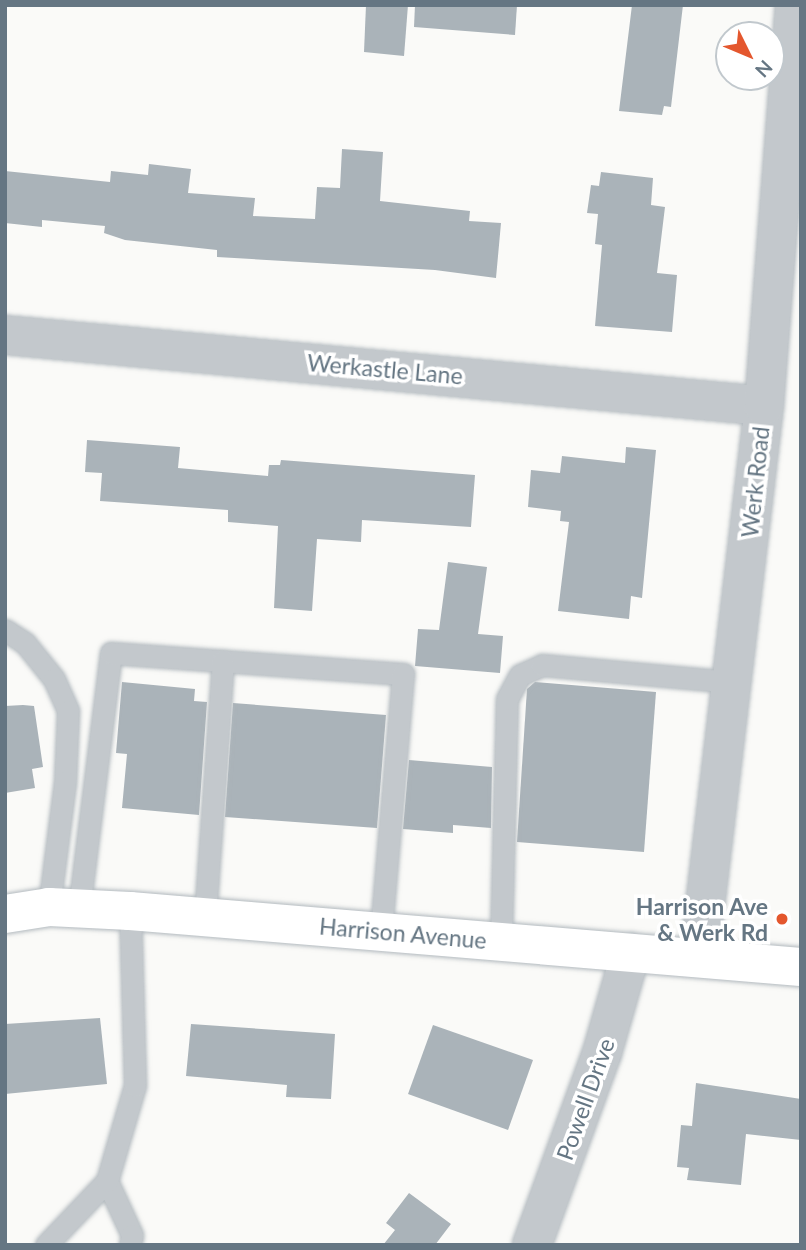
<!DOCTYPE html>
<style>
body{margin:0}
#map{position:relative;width:806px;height:1250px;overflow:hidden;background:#fafaf8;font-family:Lato,sans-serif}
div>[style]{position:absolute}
.building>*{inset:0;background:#aab3b9}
.roads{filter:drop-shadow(0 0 2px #b3babf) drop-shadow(0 0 2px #b3babf)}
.service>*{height:21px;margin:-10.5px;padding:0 10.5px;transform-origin:10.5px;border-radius:10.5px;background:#c3c8cc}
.minor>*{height:38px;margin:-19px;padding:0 19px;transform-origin:19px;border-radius:19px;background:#c3c8cc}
.tertiary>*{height:38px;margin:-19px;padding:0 19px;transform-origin:19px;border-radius:19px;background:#c3c8cc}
.secondary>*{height:38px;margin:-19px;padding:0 19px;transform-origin:19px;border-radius:19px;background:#fff}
.dots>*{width:19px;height:19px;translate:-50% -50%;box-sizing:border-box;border:4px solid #fff;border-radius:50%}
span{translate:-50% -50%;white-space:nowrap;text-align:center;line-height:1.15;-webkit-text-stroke:7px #fff;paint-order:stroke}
.street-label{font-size:23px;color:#657683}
.poi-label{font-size:23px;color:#657683;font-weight:700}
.right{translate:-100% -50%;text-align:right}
.frame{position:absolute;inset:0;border:7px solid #657683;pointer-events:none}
.north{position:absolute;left:715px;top:21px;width:70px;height:70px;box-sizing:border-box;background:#fff;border:2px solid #c1c8cd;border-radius:50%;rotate:133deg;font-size:19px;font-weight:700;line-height:28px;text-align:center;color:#657683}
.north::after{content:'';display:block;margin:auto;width:24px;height:32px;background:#e4572e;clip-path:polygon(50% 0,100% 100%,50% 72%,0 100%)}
</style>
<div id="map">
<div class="building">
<div style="clip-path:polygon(366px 5px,408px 5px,404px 56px,364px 52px)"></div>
<div style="clip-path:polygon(415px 5px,517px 5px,515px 35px,414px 27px)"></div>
<div style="clip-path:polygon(632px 5px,683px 5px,671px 107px,664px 106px,662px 115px,619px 111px)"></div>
<div style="clip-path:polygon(342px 149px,383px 152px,380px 201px,470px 211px,469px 221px,501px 223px,496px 278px,435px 270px,217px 257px,217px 250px,125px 240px,104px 233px,105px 226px,42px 220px,42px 227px,5px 223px,5px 171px,110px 182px,111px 171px,148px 175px,149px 164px,191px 169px,188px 193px,255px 198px,253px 216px,315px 219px,317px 187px,340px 188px)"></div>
<div style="clip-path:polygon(601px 172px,653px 178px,651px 205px,665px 207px,657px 273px,677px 275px,672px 332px,595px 326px,602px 245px,595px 244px,598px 214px,587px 213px,591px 185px,599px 186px)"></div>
<div style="clip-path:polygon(87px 440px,180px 447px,178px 468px,268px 476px,269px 465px,280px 465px,281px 460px,475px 475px,471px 527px,362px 520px,361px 542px,317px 539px,312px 611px,274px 608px,278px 526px,228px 522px,228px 510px,100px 501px,102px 473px,85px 472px)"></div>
<div style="clip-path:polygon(626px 447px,656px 450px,642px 598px,631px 596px,629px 619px,558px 611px,569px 522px,560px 521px,561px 511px,528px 507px,531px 470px,560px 473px,562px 456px,625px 463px)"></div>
<div style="clip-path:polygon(448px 562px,487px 567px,478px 634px,503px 636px,500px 673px,415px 666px,418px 629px,439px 630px)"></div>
<div style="clip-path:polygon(122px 682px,195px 689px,194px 701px,207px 702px,199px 815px,122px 808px,127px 754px,116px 753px)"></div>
<div style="clip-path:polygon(535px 682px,656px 692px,644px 852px,517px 842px,527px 689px)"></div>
<div style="clip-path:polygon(233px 703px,386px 715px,377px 828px,225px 817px)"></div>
<div style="clip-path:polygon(23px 705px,34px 706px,43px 767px,32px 769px,35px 788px,5px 793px,5px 706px)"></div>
<div style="clip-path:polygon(409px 760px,492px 767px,491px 828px,453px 825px,453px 833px,403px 829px)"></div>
<div style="clip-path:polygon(100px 1018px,107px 1084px,5px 1094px,5px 1024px)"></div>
<div style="clip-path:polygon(191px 1024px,335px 1034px,331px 1099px,286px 1097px,287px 1085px,186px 1076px)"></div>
<div style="clip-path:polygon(433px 1025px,533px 1060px,508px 1130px,408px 1094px)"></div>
<div style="clip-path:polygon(696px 1083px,801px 1099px,801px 1140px,746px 1134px,741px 1185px,687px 1180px,689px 1168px,677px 1167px,681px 1125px,692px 1126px)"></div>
<div style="clip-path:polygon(409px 1193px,451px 1224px,435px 1245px,383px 1245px,395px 1230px,386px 1223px)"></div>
</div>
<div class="roads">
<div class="service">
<div style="left:5px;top:630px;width:24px;rotate:33deg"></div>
<div style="left:25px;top:643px;width:46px;rotate:51.1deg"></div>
<div style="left:54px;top:679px;width:35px;rotate:66deg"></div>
<div style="left:68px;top:711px;width:71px;rotate:92.4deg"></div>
<div style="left:65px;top:782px;width:126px;rotate:97.3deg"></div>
<div style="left:79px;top:909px;width:258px;rotate:-82.9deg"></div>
<div style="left:111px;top:653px;width:293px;rotate:4.1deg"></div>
<div style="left:403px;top:674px;width:258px;rotate:94.9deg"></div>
<div style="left:205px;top:917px;width:257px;rotate:-86deg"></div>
<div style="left:501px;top:941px;width:242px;rotate:-88.6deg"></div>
<div style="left:507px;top:699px;width:27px;rotate:-62deg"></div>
<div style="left:520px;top:675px;width:24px;rotate:-24deg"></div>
<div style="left:542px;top:665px;width:193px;rotate:5.1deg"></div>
<div style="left:107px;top:1181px;width:60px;rotate:65.2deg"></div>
<div style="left:132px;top:1235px;width:10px;rotate:101deg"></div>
<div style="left:46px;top:1245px;width:88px;rotate:-46.4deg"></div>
<div style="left:107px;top:1181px;width:100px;rotate:-73.7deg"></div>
<div style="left:135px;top:1085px;width:174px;rotate:-91.6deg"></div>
</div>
<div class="minor">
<div style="left:5px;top:335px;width:762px;rotate:5.34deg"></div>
<div style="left:532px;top:1245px;width:204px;rotate:-70deg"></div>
<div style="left:602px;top:1053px;width:105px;rotate:-74deg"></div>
</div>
<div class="tertiary">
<div style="left:699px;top:957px;width:555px;rotate:-83.27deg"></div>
<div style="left:764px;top:406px;width:402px;rotate:-85.6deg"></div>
</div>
<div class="secondary">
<div style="left:5px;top:914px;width:45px;rotate:-9deg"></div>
<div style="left:49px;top:907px;width:81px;rotate:2.8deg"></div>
<div style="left:130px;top:911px;width:673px;rotate:4.77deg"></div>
</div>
</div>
<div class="dots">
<div style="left:782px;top:919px;background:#e4572e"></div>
</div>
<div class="street-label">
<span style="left:385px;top:369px;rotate:5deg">Werkastle Lane</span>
<span style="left:755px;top:482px;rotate:-84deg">Werk Road</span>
<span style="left:403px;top:933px;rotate:5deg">Harrison Avenue</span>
<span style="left:585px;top:1099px;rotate:-70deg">Powell Drive</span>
</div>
<div class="poi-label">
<span class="right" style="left:768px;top:919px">Harrison Ave<br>&amp; Werk Rd</span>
</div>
<div class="frame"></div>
<div class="north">N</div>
</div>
